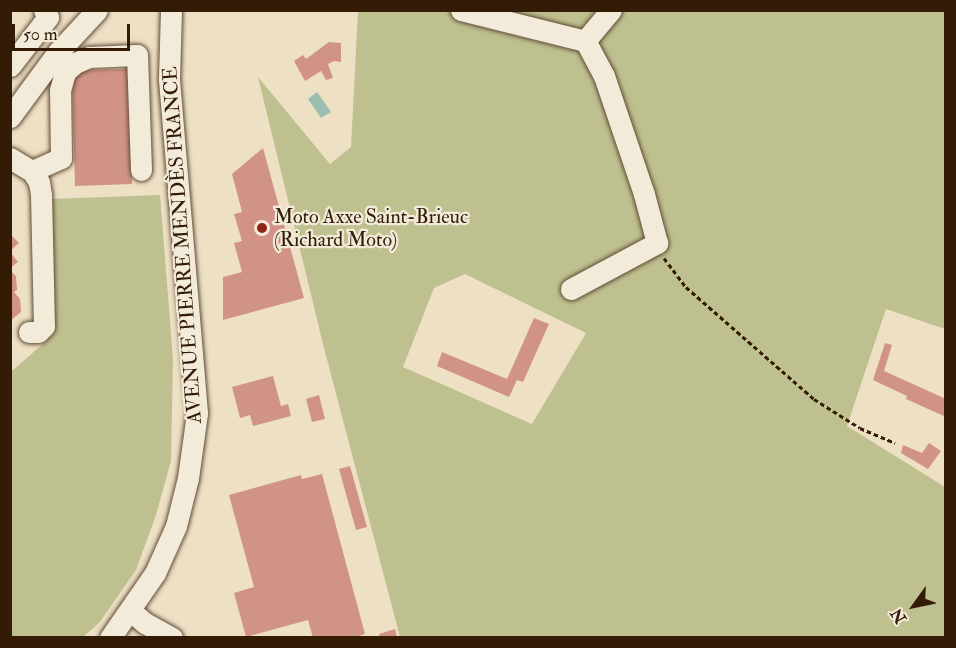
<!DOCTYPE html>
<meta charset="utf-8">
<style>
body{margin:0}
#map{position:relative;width:956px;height:648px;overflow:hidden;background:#ede0c5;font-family:"IM FELL Double Pica",serif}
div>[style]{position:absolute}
.green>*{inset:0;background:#bfc090}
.water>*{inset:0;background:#9abeaf}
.building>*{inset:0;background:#d29387}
.path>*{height:3px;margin-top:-1.5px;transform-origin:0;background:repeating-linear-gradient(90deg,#341b06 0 4.5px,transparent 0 7.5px)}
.roads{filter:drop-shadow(0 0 2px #624c36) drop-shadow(0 0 2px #624c36)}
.minor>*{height:21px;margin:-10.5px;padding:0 10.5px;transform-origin:10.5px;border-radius:10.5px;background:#f3ebd9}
.dots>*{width:16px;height:16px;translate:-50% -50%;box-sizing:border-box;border:3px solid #f3ebd9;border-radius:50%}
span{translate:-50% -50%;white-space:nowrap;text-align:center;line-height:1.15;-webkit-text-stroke:4.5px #f3ebd9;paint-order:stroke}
.poi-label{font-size:20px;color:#341b06}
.left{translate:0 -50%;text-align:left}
.street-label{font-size:20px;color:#341b06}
.frame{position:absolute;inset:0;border:12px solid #341b06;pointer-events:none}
.north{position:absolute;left:884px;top:576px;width:60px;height:60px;-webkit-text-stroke:4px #f3ebd9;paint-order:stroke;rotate:237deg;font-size:16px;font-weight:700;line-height:24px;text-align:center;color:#341b06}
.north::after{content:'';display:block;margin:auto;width:21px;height:27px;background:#341b06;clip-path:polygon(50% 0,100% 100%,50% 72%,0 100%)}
.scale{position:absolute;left:12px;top:24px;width:118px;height:27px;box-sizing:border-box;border:3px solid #341b06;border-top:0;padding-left:8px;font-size:18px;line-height:21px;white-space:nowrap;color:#341b06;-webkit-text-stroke:4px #f3ebd9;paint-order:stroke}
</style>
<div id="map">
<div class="green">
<div style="clip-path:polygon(evenodd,358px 11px,945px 11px,945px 329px,886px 309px,847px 426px,945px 487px,945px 637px,400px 637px,324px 348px,258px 77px,330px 164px,351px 147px,358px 11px,465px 274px,586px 333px,532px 424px,403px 367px,434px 288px,465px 274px)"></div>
<div style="clip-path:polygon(160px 195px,173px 359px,171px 461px,156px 515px,136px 570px,99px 623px,83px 637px,11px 637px,10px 368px,13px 370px,52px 336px,51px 199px)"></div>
</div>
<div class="water">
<div style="clip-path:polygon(317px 92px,331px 112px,321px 118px,308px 99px)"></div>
</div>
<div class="building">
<div style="clip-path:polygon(329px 42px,341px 43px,341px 62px,334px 61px,328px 64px,333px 78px,326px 80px,321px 71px,305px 81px,294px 61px,303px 55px,306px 59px)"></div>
<div style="clip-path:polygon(130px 69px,132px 184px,75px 186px,72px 70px)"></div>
<div style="clip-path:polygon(263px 148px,304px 298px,223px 320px,223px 277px,242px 272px,234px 243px,242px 241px,234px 214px,242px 212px,232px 174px)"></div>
<div style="clip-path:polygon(10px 234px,19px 243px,10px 251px)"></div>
<div style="clip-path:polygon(10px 252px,18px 262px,10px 268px)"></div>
<div style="clip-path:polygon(10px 270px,16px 276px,17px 290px,14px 292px,20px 299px,21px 312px,10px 321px)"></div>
<div style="clip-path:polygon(534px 318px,549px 324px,523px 382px,517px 380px,509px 397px,437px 366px,442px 352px,507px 379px)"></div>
<div style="clip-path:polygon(885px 343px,892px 345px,884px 371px,946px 399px,946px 417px,906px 399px,907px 396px,873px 380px)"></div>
<div style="clip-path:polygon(273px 376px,281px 406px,288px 404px,291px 416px,253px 426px,250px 415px,240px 418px,232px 387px)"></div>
<div style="clip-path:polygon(319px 395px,325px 419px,312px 422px,306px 399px)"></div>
<div style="clip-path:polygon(929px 443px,941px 451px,928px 469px,901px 453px,903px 445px,922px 453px)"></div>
<div style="clip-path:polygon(350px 466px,367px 527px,356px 530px,339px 469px)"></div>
<div style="clip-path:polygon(322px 474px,365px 634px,353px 638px,313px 638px,308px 620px,246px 637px,234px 593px,254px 587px,229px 495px,301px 475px,302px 479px)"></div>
<div style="clip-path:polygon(395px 629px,397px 638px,380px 638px,379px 634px)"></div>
</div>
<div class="path">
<div style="left:664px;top:258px;width:36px;rotate:53deg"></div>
<div style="left:686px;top:287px;width:170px;rotate:41.2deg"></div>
<div style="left:814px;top:399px;width:54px;rotate:32.2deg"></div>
<div style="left:860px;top:428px;width:38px;rotate:23deg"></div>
</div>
<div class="roads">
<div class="minor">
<div style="left:461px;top:10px;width:128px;rotate:14deg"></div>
<div style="left:585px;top:41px;width:40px;rotate:-50deg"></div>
<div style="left:10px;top:66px;width:62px;rotate:-52.2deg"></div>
<div style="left:48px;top:17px;width:8px;rotate:-120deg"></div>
<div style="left:10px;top:117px;width:81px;rotate:-53.6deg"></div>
<div style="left:58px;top:52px;width:57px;rotate:-47.1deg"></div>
<div style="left:10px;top:158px;width:26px;rotate:31deg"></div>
<div style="left:32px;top:171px;width:13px;rotate:58deg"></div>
<div style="left:39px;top:182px;width:13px;rotate:81deg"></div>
<div style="left:41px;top:195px;width:131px;rotate:88.7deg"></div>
<div style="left:44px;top:326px;width:8px;rotate:135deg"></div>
<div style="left:38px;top:332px;width:9px;rotate:180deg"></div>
<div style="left:32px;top:171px;width:32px;rotate:-24deg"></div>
<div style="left:61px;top:158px;width:68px;rotate:-90.8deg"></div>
<div style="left:60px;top:90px;width:19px;rotate:-74deg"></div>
<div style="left:65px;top:72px;width:13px;rotate:-42deg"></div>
<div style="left:75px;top:63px;width:15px;rotate:-23deg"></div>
<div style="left:89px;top:57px;width:48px;rotate:-2.4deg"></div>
<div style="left:137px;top:55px;width:115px;rotate:88deg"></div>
<div style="left:571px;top:289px;width:98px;rotate:-28.1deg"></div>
<div style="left:657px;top:243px;width:51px;rotate:-104.9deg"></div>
<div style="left:644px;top:194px;width:125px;rotate:-108.7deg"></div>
<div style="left:604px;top:76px;width:40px;rotate:-118deg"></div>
<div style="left:131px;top:611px;width:18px;rotate:41deg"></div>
<div style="left:145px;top:623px;width:31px;rotate:29deg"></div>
<div style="left:110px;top:638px;width:79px;rotate:-55.3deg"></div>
<div style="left:155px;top:573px;width:51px;rotate:-65.9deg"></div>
<div style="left:176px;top:526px;width:49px;rotate:-76deg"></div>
<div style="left:188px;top:478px;width:66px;rotate:-82.1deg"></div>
<div style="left:197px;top:413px;width:336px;rotate:-94.8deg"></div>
<div style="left:169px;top:78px;width:68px;rotate:-88.3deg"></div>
</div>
</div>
<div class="dots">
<div style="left:262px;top:228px;background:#8f2418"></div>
</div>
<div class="poi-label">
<span class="left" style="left:274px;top:228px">Moto Axxe Saint-Brieuc<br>(Richard Moto)</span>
</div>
<div class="street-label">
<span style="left:182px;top:245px;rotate:-94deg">AVENUE PIERRE MENDÈS FRANCE</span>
</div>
<div class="frame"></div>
<div class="north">N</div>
<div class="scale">50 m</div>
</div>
